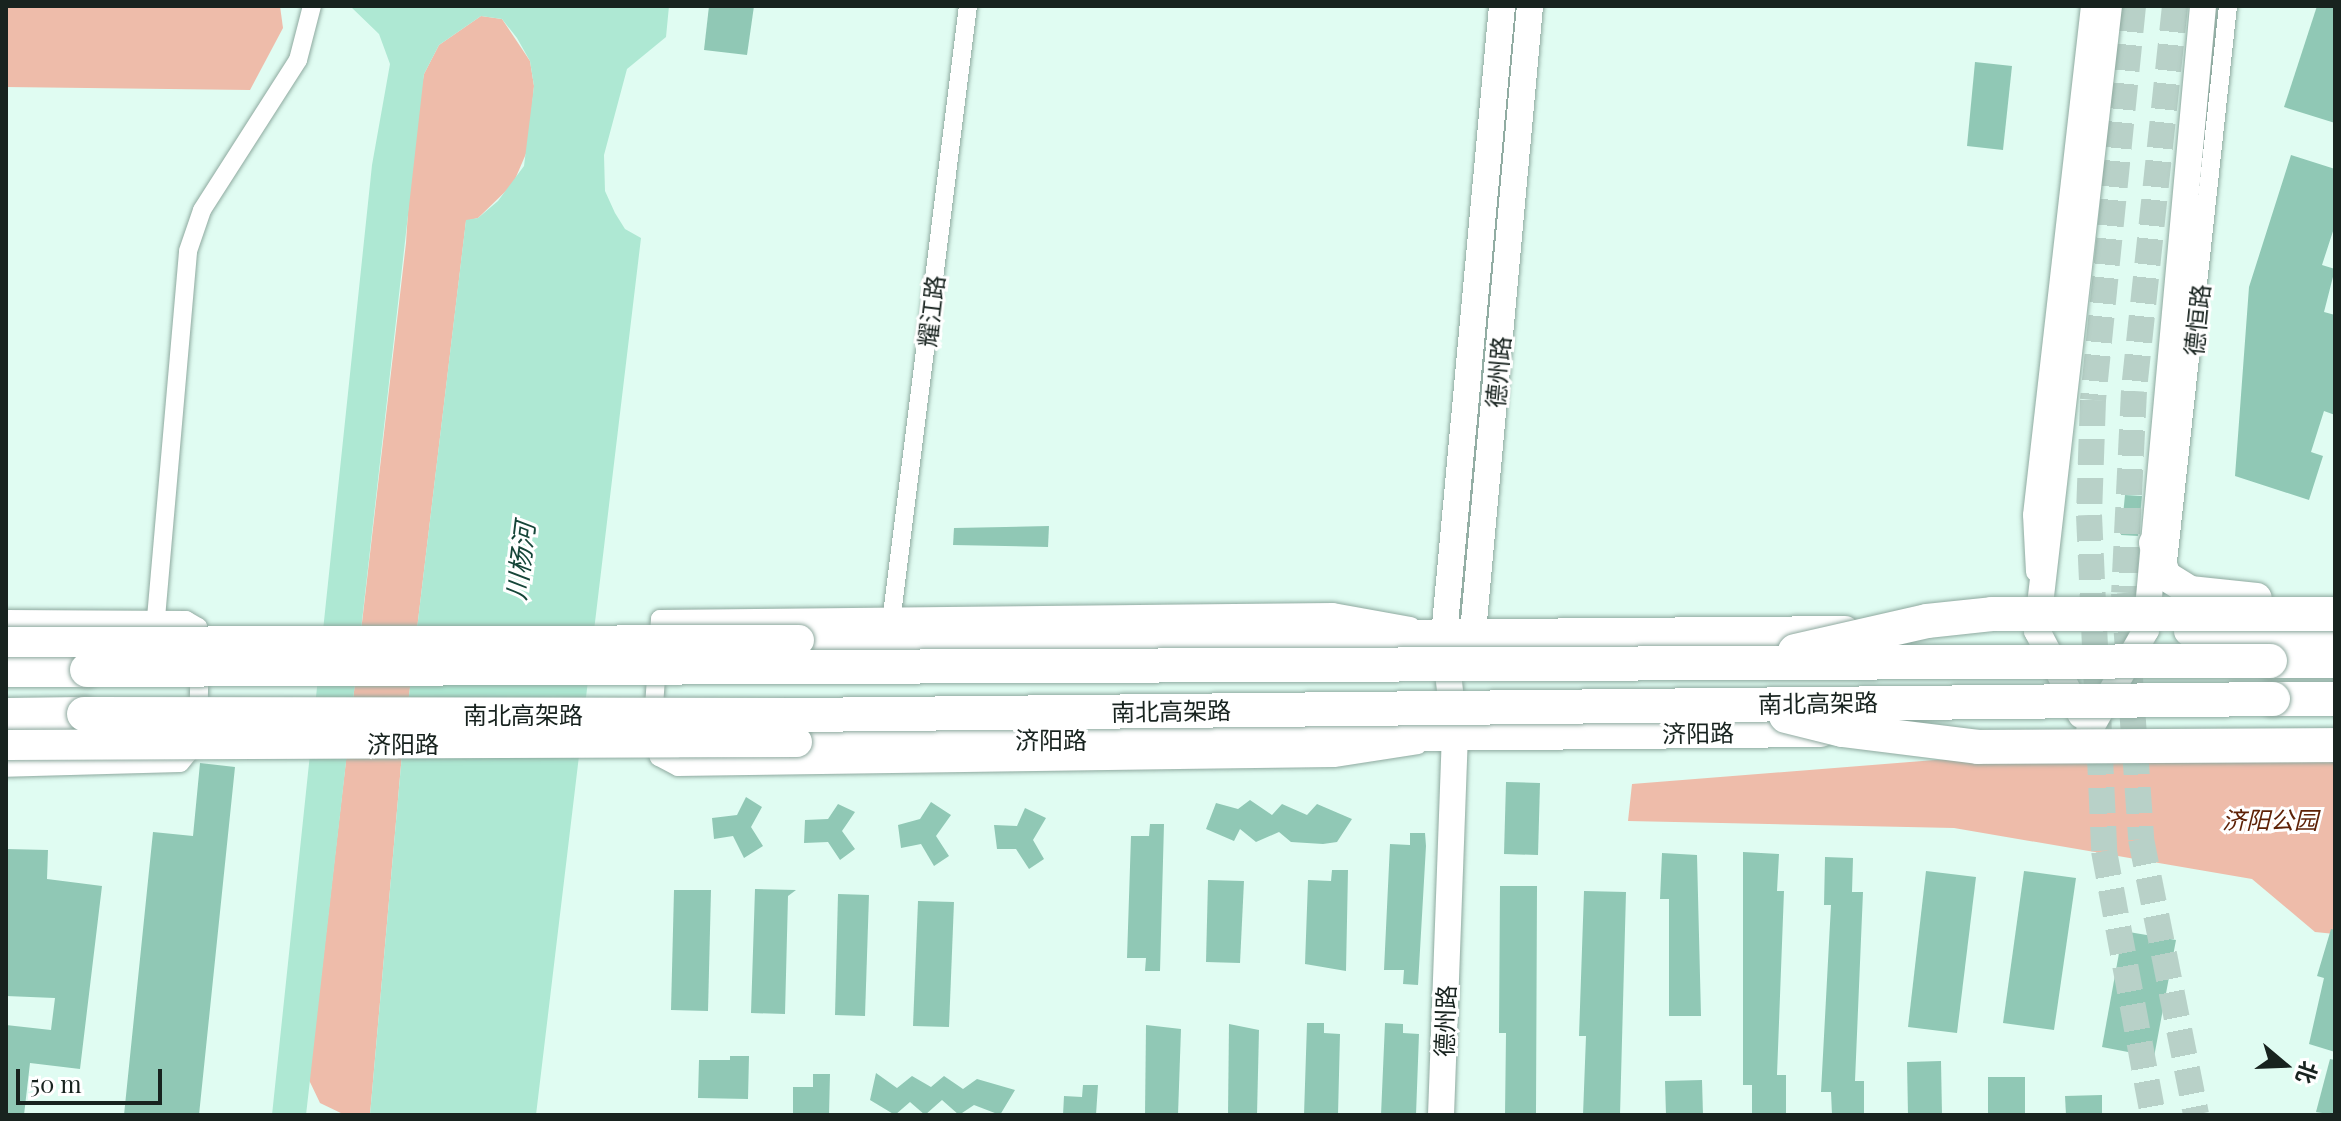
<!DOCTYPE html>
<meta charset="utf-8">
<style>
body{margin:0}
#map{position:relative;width:2341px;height:1121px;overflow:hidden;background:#e0fcf2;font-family:"Playfair Display","Noto Sans SC",serif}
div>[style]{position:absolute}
.green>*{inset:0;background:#eebcaa}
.water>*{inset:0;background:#aee8d3}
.building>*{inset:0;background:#90c8b5}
.secondary-tunnel>*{height:26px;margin-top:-13px;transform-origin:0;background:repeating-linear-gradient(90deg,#b8d1c8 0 26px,transparent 0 39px)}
.roads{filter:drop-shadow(0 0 2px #8ea99f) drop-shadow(0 0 2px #8ea99f)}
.street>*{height:18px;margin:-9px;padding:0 9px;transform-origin:9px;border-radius:9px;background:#fff}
.secondary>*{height:26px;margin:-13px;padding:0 13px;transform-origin:13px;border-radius:13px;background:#fff}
.primary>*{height:30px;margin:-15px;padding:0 15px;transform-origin:15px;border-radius:15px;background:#fff}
.highway>*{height:34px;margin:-17px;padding:0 17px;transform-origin:17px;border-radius:17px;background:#fff}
.bridges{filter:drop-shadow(0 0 2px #8ea99f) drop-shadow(0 0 2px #8ea99f)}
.primary-bridge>*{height:30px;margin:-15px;padding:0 15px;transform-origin:15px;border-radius:15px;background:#fff}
.highway-bridge>*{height:34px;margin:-17px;padding:0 17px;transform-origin:17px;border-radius:17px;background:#fff}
span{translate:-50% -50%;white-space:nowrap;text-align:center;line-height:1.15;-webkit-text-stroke:6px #fff;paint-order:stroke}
.street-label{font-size:24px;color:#18231f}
.park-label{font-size:24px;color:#5e2207;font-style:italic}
.water-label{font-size:26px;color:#154538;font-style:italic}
.frame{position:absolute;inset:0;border:8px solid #18231f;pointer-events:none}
.north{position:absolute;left:2245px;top:1025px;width:80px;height:80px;-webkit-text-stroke:6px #fff;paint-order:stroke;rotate:109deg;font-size:22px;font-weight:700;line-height:32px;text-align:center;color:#18231f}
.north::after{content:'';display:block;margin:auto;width:28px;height:36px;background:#18231f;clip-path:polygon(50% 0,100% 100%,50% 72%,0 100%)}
.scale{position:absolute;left:16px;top:1069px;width:146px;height:36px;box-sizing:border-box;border:4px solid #18231f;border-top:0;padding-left:10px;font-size:24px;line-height:28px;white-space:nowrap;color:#18231f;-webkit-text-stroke:6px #fff;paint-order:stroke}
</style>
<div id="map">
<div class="green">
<div style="clip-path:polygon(6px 6px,280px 6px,283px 28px,250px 90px,6px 87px)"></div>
<div style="clip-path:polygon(481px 16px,502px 19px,530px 61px,534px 86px,528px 149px,513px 184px,478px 218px,466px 221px,402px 754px,370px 1115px,345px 1115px,320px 1103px,309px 1080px,406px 243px,413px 133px,424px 74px,439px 45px)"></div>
<div style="clip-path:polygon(2335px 759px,2335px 934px,2315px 932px,2252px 879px,1954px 828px,1628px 821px,1632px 784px,1935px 760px)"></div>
</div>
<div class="water">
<div style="clip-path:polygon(350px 6px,669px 6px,666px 37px,627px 69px,604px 155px,605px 191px,615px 213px,625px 229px,641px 238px,536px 1115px,370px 1115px,402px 754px,466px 220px,478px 218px,498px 201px,524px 166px,534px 86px,530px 61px,517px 38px,502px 19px,481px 16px,439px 45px,424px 74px,306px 1115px,272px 1115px,372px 165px,390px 64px,379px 34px)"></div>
</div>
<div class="building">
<div style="clip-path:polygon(709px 6px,754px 6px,747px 55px,704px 50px)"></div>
<div style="clip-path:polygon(2317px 6px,2335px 6px,2335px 123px,2284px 107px)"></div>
<div style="clip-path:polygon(1975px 62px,2012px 66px,2003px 150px,1967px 146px)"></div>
<div style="clip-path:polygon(2291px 155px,2335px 169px,2335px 225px,2322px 265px,2335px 269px,2324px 312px,2335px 315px,2335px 415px,2324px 411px,2311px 452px,2323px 456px,2309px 500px,2235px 476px,2249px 287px)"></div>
<div style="clip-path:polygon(2143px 359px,2146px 378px,2129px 380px,2127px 361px)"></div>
<div style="clip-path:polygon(2125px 495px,2142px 496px,2138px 536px,2121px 535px)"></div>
<div style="clip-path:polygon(1049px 526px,1048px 547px,953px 545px,954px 528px)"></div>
<div style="clip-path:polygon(200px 763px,235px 767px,199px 1115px,124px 1115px,153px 832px,193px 836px)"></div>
<div style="clip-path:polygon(1506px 782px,1540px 783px,1538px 855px,1504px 854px)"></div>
<div style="clip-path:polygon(746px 797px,762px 807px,751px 827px,763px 846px,744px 858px,733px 836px,714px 839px,712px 818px,737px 815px)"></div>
<div style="clip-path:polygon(1250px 800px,1272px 815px,1282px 804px,1307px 815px,1317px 804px,1352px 819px,1337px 842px,1323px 844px,1291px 842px,1279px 832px,1256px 842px,1240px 829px,1234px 841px,1206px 829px,1216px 803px,1238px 809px)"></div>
<div style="clip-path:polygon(931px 802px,951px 815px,936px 836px,949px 856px,934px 866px,921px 844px,901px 848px,898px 825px,920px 819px)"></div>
<div style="clip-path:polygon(838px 804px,855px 812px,842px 831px,855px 849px,840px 860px,828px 842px,804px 843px,805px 820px,828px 819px)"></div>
<div style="clip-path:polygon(1025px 808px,1046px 818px,1033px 840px,1044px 859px,1029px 869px,1016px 849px,997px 849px,994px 825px,1017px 826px)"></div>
<div style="clip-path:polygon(1150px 824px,1164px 824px,1160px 971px,1145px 971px,1146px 958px,1127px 958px,1131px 836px,1149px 836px)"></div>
<div style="clip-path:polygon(1410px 833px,1425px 833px,1426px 846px,1418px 985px,1403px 984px,1404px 970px,1384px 970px,1390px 844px,1410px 845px)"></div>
<div style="clip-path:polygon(6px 849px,48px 850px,47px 879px,102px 886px,80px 1069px,30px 1063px,24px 1115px,6px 1115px,6px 1025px,51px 1030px,55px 998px,6px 996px)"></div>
<div style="clip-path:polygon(1743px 852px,1779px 854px,1777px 891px,1784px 891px,1777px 1075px,1786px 1075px,1786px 1115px,1752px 1115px,1752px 1085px,1743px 1085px)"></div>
<div style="clip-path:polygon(1662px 853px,1697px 855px,1701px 1016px,1669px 1016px,1669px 899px,1660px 899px)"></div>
<div style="clip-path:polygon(1825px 857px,1853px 858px,1852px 892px,1863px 892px,1855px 1081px,1864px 1081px,1864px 1115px,1832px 1115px,1831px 1092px,1821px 1092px,1831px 905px,1824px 905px)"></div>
<div style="clip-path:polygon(1332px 870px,1348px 870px,1346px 971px,1305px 964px,1308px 880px,1331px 881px)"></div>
<div style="clip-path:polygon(1926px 871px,1976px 877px,1957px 1033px,1908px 1027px)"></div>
<div style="clip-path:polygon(2024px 871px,2076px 878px,2054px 1030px,2003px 1023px)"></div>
<div style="clip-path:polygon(1208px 880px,1244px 881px,1240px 963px,1206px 962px)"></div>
<div style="clip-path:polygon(1500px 886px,1537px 886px,1536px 1115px,1505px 1115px,1506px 1033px,1499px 1033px)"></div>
<div style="clip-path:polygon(755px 889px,796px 890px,788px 896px,785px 1014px,751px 1013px)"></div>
<div style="clip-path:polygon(674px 890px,711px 890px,708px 1011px,671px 1010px)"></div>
<div style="clip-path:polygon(1584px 891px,1626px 892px,1620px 1115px,1583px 1115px,1586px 1036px,1579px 1036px)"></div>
<div style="clip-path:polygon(838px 894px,869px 895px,865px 1016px,835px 1015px)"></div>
<div style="clip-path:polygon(918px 901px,954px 902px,949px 1027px,913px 1026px)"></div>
<div style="clip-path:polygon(2331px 929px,2335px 930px,2335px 1052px,2309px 1044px,2324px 978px,2317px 976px)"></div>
<div style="clip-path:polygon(2123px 931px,2176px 940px,2154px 1057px,2102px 1047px)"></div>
<div style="clip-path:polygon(1307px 1023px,1324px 1023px,1324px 1033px,1340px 1034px,1338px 1115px,1304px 1115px)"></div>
<div style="clip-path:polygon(1385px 1023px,1403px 1024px,1403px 1033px,1419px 1034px,1416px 1115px,1381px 1115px)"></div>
<div style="clip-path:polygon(1229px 1024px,1259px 1030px,1257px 1115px,1228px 1115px)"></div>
<div style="clip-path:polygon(1146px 1025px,1181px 1029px,1178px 1115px,1145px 1115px)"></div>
<div style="clip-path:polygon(730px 1056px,749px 1056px,748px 1099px,698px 1098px,699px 1060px,730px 1060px)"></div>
<div style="clip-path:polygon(2330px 1059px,2335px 1060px,2335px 1115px,2316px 1112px)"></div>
<div style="clip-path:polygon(1941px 1061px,1942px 1115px,1908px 1115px,1907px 1062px)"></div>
<div style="clip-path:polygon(876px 1073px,897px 1088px,912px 1076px,931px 1087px,944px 1076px,963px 1089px,977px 1079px,1015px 1090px,1000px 1115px,974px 1105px,959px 1115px,942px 1100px,925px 1115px,910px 1102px,895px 1115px,870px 1100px)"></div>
<div style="clip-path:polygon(813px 1074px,830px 1074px,829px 1115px,793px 1115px,793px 1087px,813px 1087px)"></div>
<div style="clip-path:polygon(1988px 1077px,2025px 1077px,2025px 1115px,1988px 1115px)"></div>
<div style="clip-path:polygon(1702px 1080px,1703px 1115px,1666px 1115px,1665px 1081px)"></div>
<div style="clip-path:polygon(1083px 1085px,1098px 1085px,1096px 1115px,1063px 1115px,1064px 1096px,1082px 1097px)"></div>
<div style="clip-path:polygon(2102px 1095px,2102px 1115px,2066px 1115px,2065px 1096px)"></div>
</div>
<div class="secondary-tunnel">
<div style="left:2133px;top:6px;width:396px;rotate:95.8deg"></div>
<div style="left:2093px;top:400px;width:115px;rotate:92deg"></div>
<div style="left:2089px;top:515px;width:336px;rotate:87.4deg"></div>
<div style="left:2104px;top:851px;width:269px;rotate:79.5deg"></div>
<div style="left:2175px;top:6px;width:387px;rotate:96.1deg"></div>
<div style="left:2134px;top:391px;width:202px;rotate:92.8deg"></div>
<div style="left:2124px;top:593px;width:247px;rotate:86deg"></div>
<div style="left:2141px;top:839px;width:281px;rotate:78.7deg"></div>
</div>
<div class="roads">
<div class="street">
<div style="left:2167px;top:571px;width:568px;rotate:-83.84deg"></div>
<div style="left:2035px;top:572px;width:57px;rotate:-93deg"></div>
<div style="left:2032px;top:515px;width:512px;rotate:-83.5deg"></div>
<div style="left:892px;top:615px;width:614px;rotate:-82.89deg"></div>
<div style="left:156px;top:618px;width:368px;rotate:-85deg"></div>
<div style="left:188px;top:251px;width:43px;rotate:-71.1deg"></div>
<div style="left:202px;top:210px;width:178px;rotate:-57.4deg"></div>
<div style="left:298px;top:60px;width:56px;rotate:-75.5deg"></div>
<div style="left:6px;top:619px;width:180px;rotate:0.3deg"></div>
<div style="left:186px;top:620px;width:14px;rotate:30deg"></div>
<div style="left:198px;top:627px;width:12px;rotate:81deg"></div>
<div style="left:200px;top:639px;width:102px;rotate:91.1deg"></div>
<div style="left:198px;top:741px;width:28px;rotate:129deg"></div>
<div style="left:180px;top:763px;width:174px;rotate:178.4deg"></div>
<div style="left:1411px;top:626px;width:79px;rotate:-169.8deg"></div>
<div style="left:1333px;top:612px;width:673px;rotate:179.4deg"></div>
<div style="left:660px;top:619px;width:117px;rotate:93.9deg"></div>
<div style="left:652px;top:736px;width:22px;rotate:72deg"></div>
<div style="left:659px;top:757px;width:21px;rotate:28deg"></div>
<div style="left:678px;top:767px;width:656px;rotate:-0.79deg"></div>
<div style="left:1334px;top:758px;width:85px;rotate:-8.8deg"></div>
</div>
<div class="secondary">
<div style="left:1471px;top:654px;width:651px;rotate:-84.8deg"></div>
<div style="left:2081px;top:715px;width:95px;rotate:-117.6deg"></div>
<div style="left:2037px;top:631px;width:629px;rotate:-83.43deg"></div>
<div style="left:2089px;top:731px;width:116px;rotate:-60.6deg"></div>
<div style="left:2146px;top:630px;width:627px;rotate:-84.78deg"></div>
<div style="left:1441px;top:1115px;width:379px;rotate:-87.9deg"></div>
<div style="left:1455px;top:736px;width:101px;rotate:-96.3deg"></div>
<div style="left:1444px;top:636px;width:633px;rotate:-84.74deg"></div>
</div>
<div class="primary">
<div style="left:2154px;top:543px;width:35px;rotate:70deg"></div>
<div style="left:2166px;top:576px;width:28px;rotate:32deg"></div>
<div style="left:2190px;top:591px;width:67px;rotate:6deg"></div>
<div style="left:2189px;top:631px;width:146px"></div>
<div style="left:799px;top:640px;width:1046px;rotate:-0.49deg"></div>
<div style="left:797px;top:742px;width:1024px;rotate:-0.56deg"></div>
</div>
<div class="highway">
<div style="left:2270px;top:661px;width:65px"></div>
<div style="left:6px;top:670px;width:81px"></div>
<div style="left:2273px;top:699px;width:62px"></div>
<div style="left:6px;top:715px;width:78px;rotate:-0.7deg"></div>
</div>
</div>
<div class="bridges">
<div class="primary-bridge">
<div style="left:6px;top:642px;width:793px;rotate:-0.14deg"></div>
<div style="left:6px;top:745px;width:791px;rotate:-0.22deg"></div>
</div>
<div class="highway-bridge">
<div style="left:1795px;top:651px;width:135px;rotate:-12.8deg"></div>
<div style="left:1927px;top:621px;width:65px;rotate:-6.1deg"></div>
<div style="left:1992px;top:614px;width:343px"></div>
<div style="left:87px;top:670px;width:2183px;rotate:-0.24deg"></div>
<div style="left:84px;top:714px;width:714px;rotate:0.08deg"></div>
<div style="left:798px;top:715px;width:1475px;rotate:-0.62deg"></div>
<div style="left:1786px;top:716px;width:58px;rotate:14deg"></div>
<div style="left:1842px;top:730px;width:137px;rotate:7.1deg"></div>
<div style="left:1978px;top:747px;width:357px;rotate:-0.3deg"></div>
</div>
</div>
<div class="street-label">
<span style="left:931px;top:311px;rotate:-83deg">耀江路</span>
<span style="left:2197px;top:320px;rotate:-84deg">德恒路</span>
<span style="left:1498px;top:372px;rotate:-85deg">德州路</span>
<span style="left:1818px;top:703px;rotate:-1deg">南北高架路</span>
<span style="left:1171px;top:711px;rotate:-1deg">南北高架路</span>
<span style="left:523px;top:715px">南北高架路</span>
<span style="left:1698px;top:733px;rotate:-1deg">济阳路</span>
<span style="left:1051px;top:740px">济阳路</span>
<span style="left:403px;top:744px">济阳路</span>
<span style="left:1445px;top:1021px;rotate:-88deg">德州路</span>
</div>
<div class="park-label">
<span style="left:2270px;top:820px">济阳公园</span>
</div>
<div class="water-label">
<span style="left:520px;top:561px;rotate:-83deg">川杨河</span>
</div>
<div class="frame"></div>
<div class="north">北</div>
<div class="scale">50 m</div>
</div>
